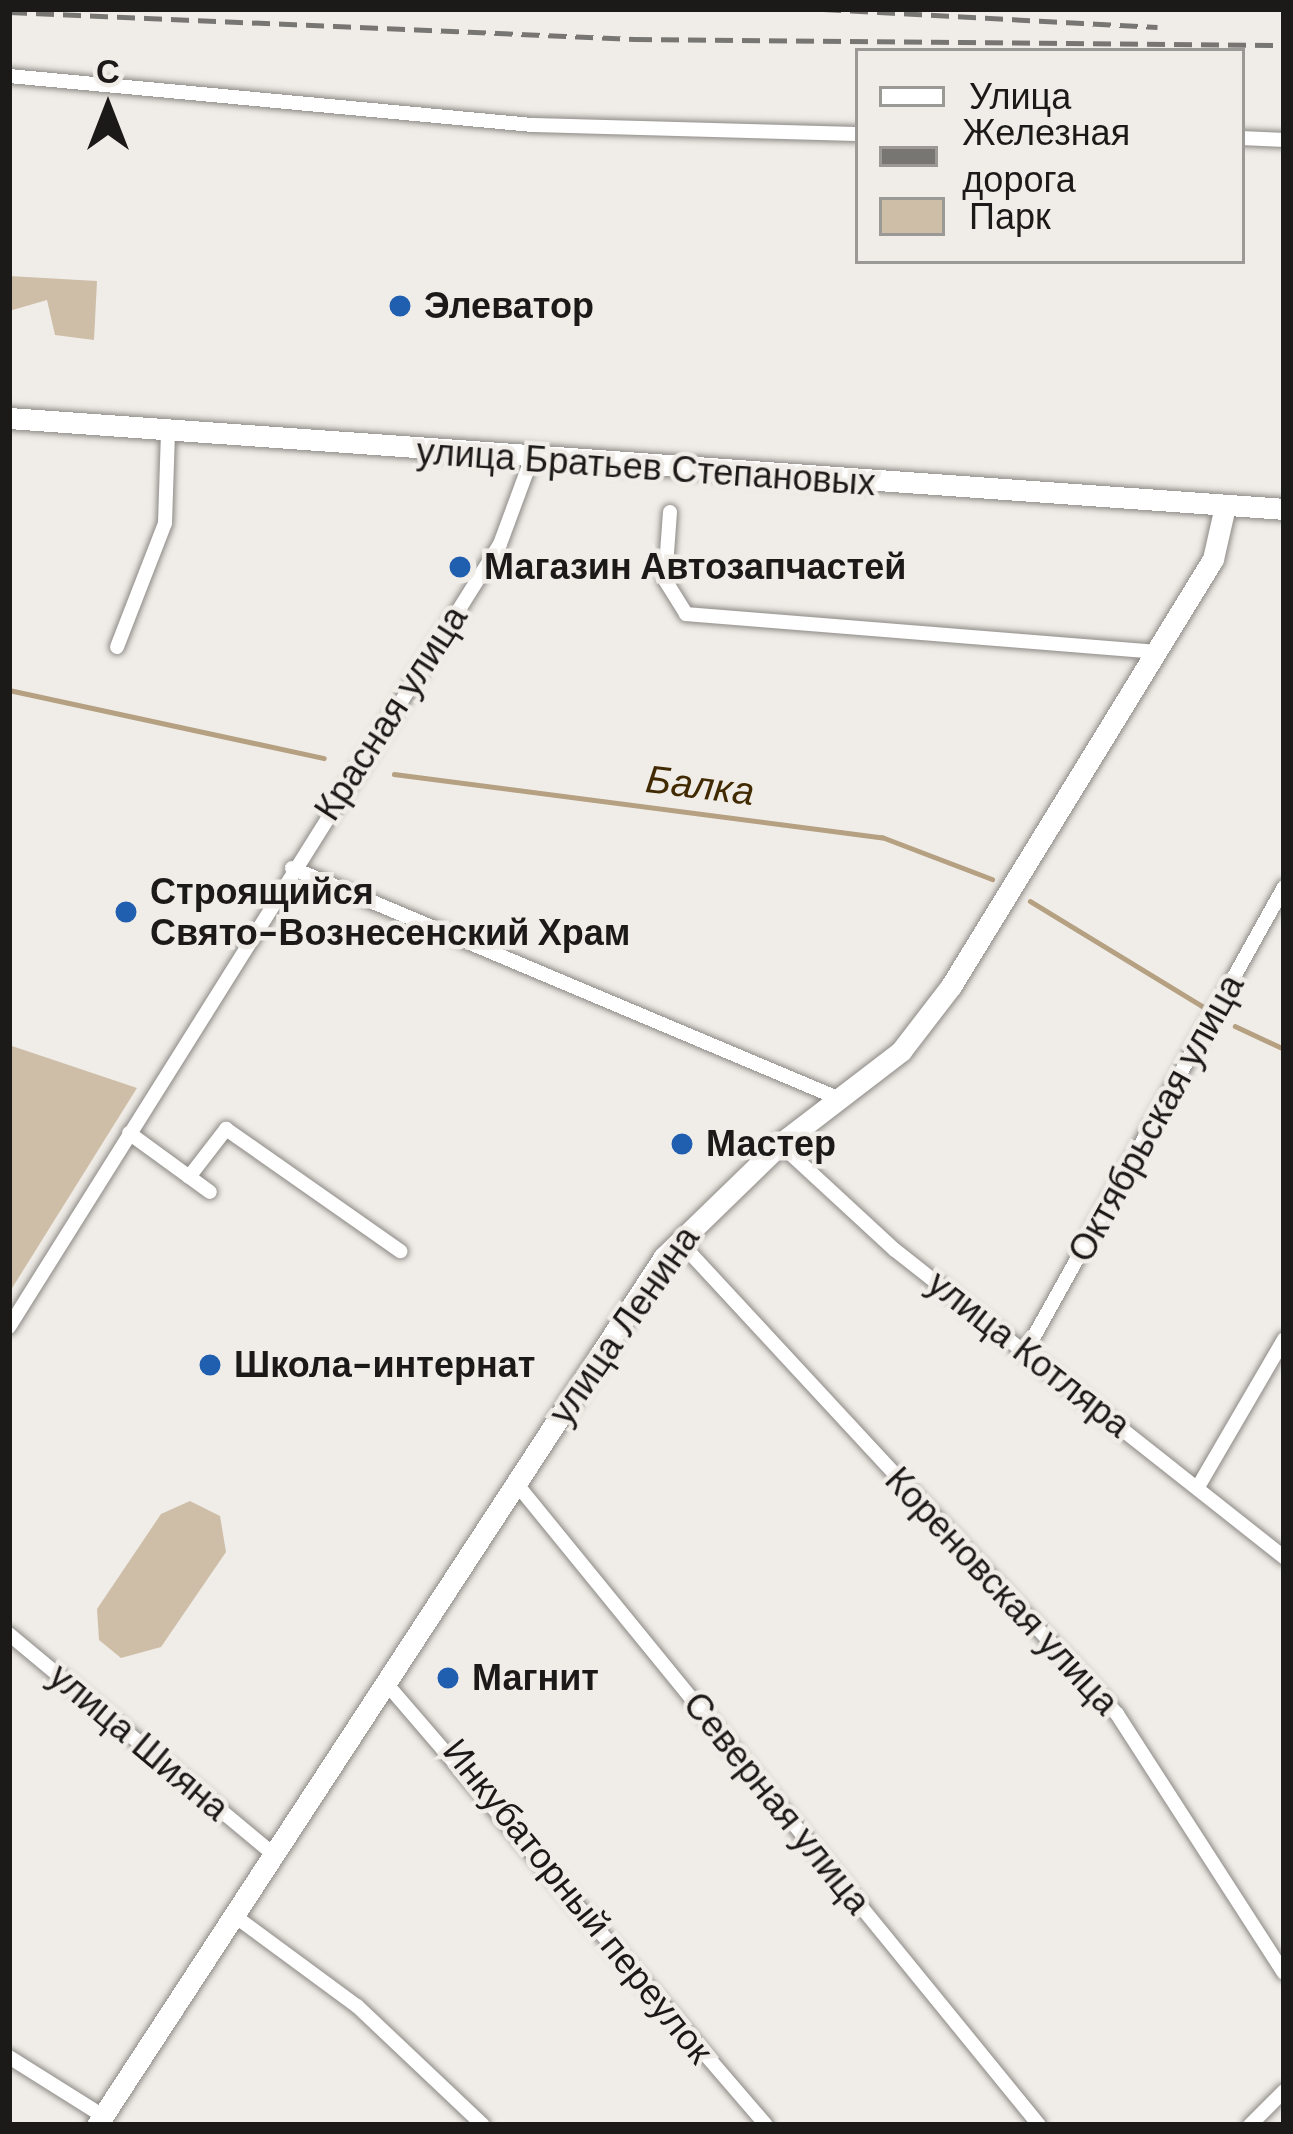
<!DOCTYPE html>
<meta charset="utf-8">
<style>
body{margin:0}
#map{position:relative;width:1293px;height:2134px;overflow:hidden;background:#f0ede8;font-family:"DM Sans",sans-serif}
div>[style]{position:absolute}
.green>*{inset:0;background:#cebea8}
.stream>*{height:4.5px;margin:-2.25px;padding:0 2.25px;transform-origin:2.25px;border-radius:2.25px;background:#b5a082}
.roads{filter:drop-shadow(0 0 3px #8c8985) drop-shadow(0 0 3px #8c8985)}
.street>*{height:14px;margin:-7px;padding:0 7px;transform-origin:7px;border-radius:7px;background:#fff}
.secondary>*{height:21px;margin:-10.5px;padding:0 10.5px;transform-origin:10.5px;border-radius:10.5px;background:#fff}
.primary>*{height:21px;margin:-10.5px;padding:0 10.5px;transform-origin:10.5px;border-radius:10.5px;background:#fff}
.rail>*{height:4.5px;margin-top:-2.25px;transform-origin:0;background:repeating-linear-gradient(90deg,#787673 0 18px,transparent 0 27px)}
.dots>*{width:33px;height:33px;translate:-50% -50%;box-sizing:border-box;border:6px solid #f0ede8;border-radius:50%}
span{translate:-50% -50%;white-space:nowrap;text-align:center;line-height:1.15;-webkit-text-stroke:9px #f0ede8;paint-order:stroke}
.poi-label{font-size:36px;color:#1b1a18;font-weight:700}
.left{translate:0 -50%;text-align:left}
.street-label{font-size:36px;color:#1b1a18}
.water-label{font-size:39px;color:#412a01;font-style:italic}
.frame{position:absolute;inset:0;border:12px solid #1b1a18;pointer-events:none}
.legend{position:absolute;left:855px;top:48px;width:390px;height:216px;box-sizing:border-box;background:#f0ede8;border:3px solid #9b9995;margin:0;padding:15px 21px;list-style:none;font-size:36px;color:#1b1a18}
.legend li{display:flex;align-items:center;gap:24px;height:60px}
.legend b{width:60px;border:3px solid #9b9995}
.north{position:absolute;left:48px;top:48px;width:120px;height:120px;-webkit-text-stroke:9px #f0ede8;paint-order:stroke;rotate:0deg;font-size:33px;font-weight:700;line-height:48px;text-align:center;color:#1b1a18}
.north::after{content:'';display:block;margin:auto;width:42px;height:54px;background:#1b1a18;clip-path:polygon(50% 0,100% 100%,50% 72%,0 100%)}
</style>
<div id="map">
<div class="green">
<div style="clip-path:polygon(9px 276px,97px 281px,94px 340px,55px 335px,47px 300px,9px 311px)"></div>
<div style="clip-path:polygon(9px 1045px,137px 1088px,9px 1293px)"></div>
<div style="clip-path:polygon(190px 1501px,220px 1516px,226px 1552px,161px 1647px,121px 1658px,99px 1640px,97px 1609px,161px 1514px)"></div>
</div>
<div class="stream">
<div style="left:9px;top:690px;width:322px;rotate:12.2deg"></div>
<div style="left:394px;top:774px;width:492px;rotate:7.4deg"></div>
<div style="left:882px;top:837px;width:118px;rotate:20.9deg"></div>
<div style="left:1030px;top:901px;width:202px;rotate:31.4deg"></div>
<div style="left:1235px;top:1026px;width:54px;rotate:25.1deg"></div>
</div>
<div class="roads">
<div class="street">
<div style="left:9px;top:76px;width:525px;rotate:5.35deg"></div>
<div style="left:532px;top:125px;width:326px;rotate:1.6deg"></div>
<div style="left:1242px;top:138px;width:42px;rotate:2.7deg"></div>
<div style="left:670px;top:512px;width:68px;rotate:94.2deg"></div>
<div style="left:665px;top:580px;width:40px;rotate:58deg"></div>
<div style="left:686px;top:614px;width:473px;rotate:4.6deg"></div>
<div style="left:117px;top:647px;width:133px;rotate:-68.8deg"></div>
<div style="left:165px;top:523px;width:92px;rotate:-88.1deg"></div>
<div style="left:292px;top:868px;width:595px;rotate:22.86deg"></div>
<div style="left:129px;top:1133px;width:100px;rotate:36.1deg"></div>
<div style="left:780px;top:1144px;width:156px;rotate:42.7deg"></div>
<div style="left:895px;top:1250px;width:496px;rotate:38.3deg"></div>
<div style="left:189px;top:1177px;width:61px;rotate:-52.4deg"></div>
<div style="left:226px;top:1129px;width:213px;rotate:35deg"></div>
<div style="left:679px;top:1241px;width:645px;rotate:47.2deg"></div>
<div style="left:1117px;top:1714px;width:308px;rotate:57.2deg"></div>
<div style="left:9px;top:1327px;width:924px;rotate:-57.91deg"></div>
<div style="left:500px;top:544px;width:90px;rotate:-69.7deg"></div>
<div style="left:1027px;top:1349px;width:529px;rotate:-60.91deg"></div>
<div style="left:515px;top:1482px;width:829px;rotate:50.82deg"></div>
<div style="left:1198px;top:1487px;width:171px;rotate:-59.8deg"></div>
<div style="left:9px;top:1634px;width:337px;rotate:39.8deg"></div>
<div style="left:385px;top:1682px;width:584px;rotate:49.3deg"></div>
<div style="left:232px;top:1914px;width:155px;rotate:36.4deg"></div>
<div style="left:357px;top:2006px;width:173px;rotate:43.4deg"></div>
<div style="left:9px;top:2057px;width:111px;rotate:32.1deg"></div>
<div style="left:1250px;top:2125px;width:48px;rotate:-45deg"></div>
</div>
<div class="secondary">
<div style="left:97px;top:2125px;width:1037px;rotate:-56.85deg"></div>
<div style="left:664px;top:1257px;width:162px;rotate:-44.2deg"></div>
<div style="left:780px;top:1144px;width:153px;rotate:-37.5deg"></div>
<div style="left:901px;top:1051px;width:82px;rotate:-52.4deg"></div>
<div style="left:951px;top:986px;width:501px;rotate:-58.47deg"></div>
<div style="left:1213px;top:559px;width:54px;rotate:-77.2deg"></div>
</div>
<div class="primary">
<div style="left:9px;top:418px;width:1278px;rotate:4.08deg"></div>
</div>
</div>
<div class="rail">
<div style="left:823px;top:9px;width:335px;rotate:3.1deg"></div>
<div style="left:9px;top:12px;width:626px;rotate:2.47deg"></div>
<div style="left:634px;top:39px;width:650px;rotate:0.53deg"></div>
</div>
<div class="dots">
<div style="left:400px;top:306px;background:#205fb0"></div>
<div style="left:460px;top:567px;background:#205fb0"></div>
<div style="left:126px;top:912px;background:#205fb0"></div>
<div style="left:682px;top:1144px;background:#205fb0"></div>
<div style="left:210px;top:1365px;background:#205fb0"></div>
<div style="left:448px;top:1678px;background:#205fb0"></div>
</div>
<div class="poi-label">
<span class="left" style="left:424px;top:306px">Элеватор</span>
<span class="left" style="left:484px;top:567px">Магазин Автозапчастей</span>
<span class="left" style="left:150px;top:912px">Строящийся<br>Свято-Вознесенский Храм</span>
<span class="left" style="left:706px;top:1144px">Мастер</span>
<span class="left" style="left:234px;top:1365px">Школа-интернат</span>
<span class="left" style="left:472px;top:1678px">Магнит</span>
</div>
<div class="street-label">
<span style="left:646px;top:467px;rotate:4deg">улица Братьев Степановых</span>
<span style="left:391px;top:713px;rotate:-57deg">Красная улица</span>
<span style="left:1156px;top:1118px;rotate:-61deg">Октябрьская улица</span>
<span style="left:624px;top:1325px;rotate:-55deg">улица Ленина</span>
<span style="left:1029px;top:1354px;rotate:38deg">улица Котляра</span>
<span style="left:1002px;top:1591px;rotate:47deg">Кореновская улица</span>
<span style="left:139px;top:1742px;rotate:40deg">улица Шияна</span>
<span style="left:777px;top:1803px;rotate:51deg">Северная улица</span>
<span style="left:578px;top:1901px;rotate:51deg">Инкубаторный переулок</span>
</div>
<div class="water-label">
<span style="left:700px;top:786px;rotate:7deg">Балка</span>
</div>
<div class="frame"></div>
<ul class="legend">
<li><b style="height:15px;background:#fff"></b>Улица</li>
<li><b style="height:15px;background:#787673"></b>Железная дорога</li>
<li><b style="height:33px;background:#cebea8"></b>Парк</li>
</ul>
<div class="north">С</div>
</div>
